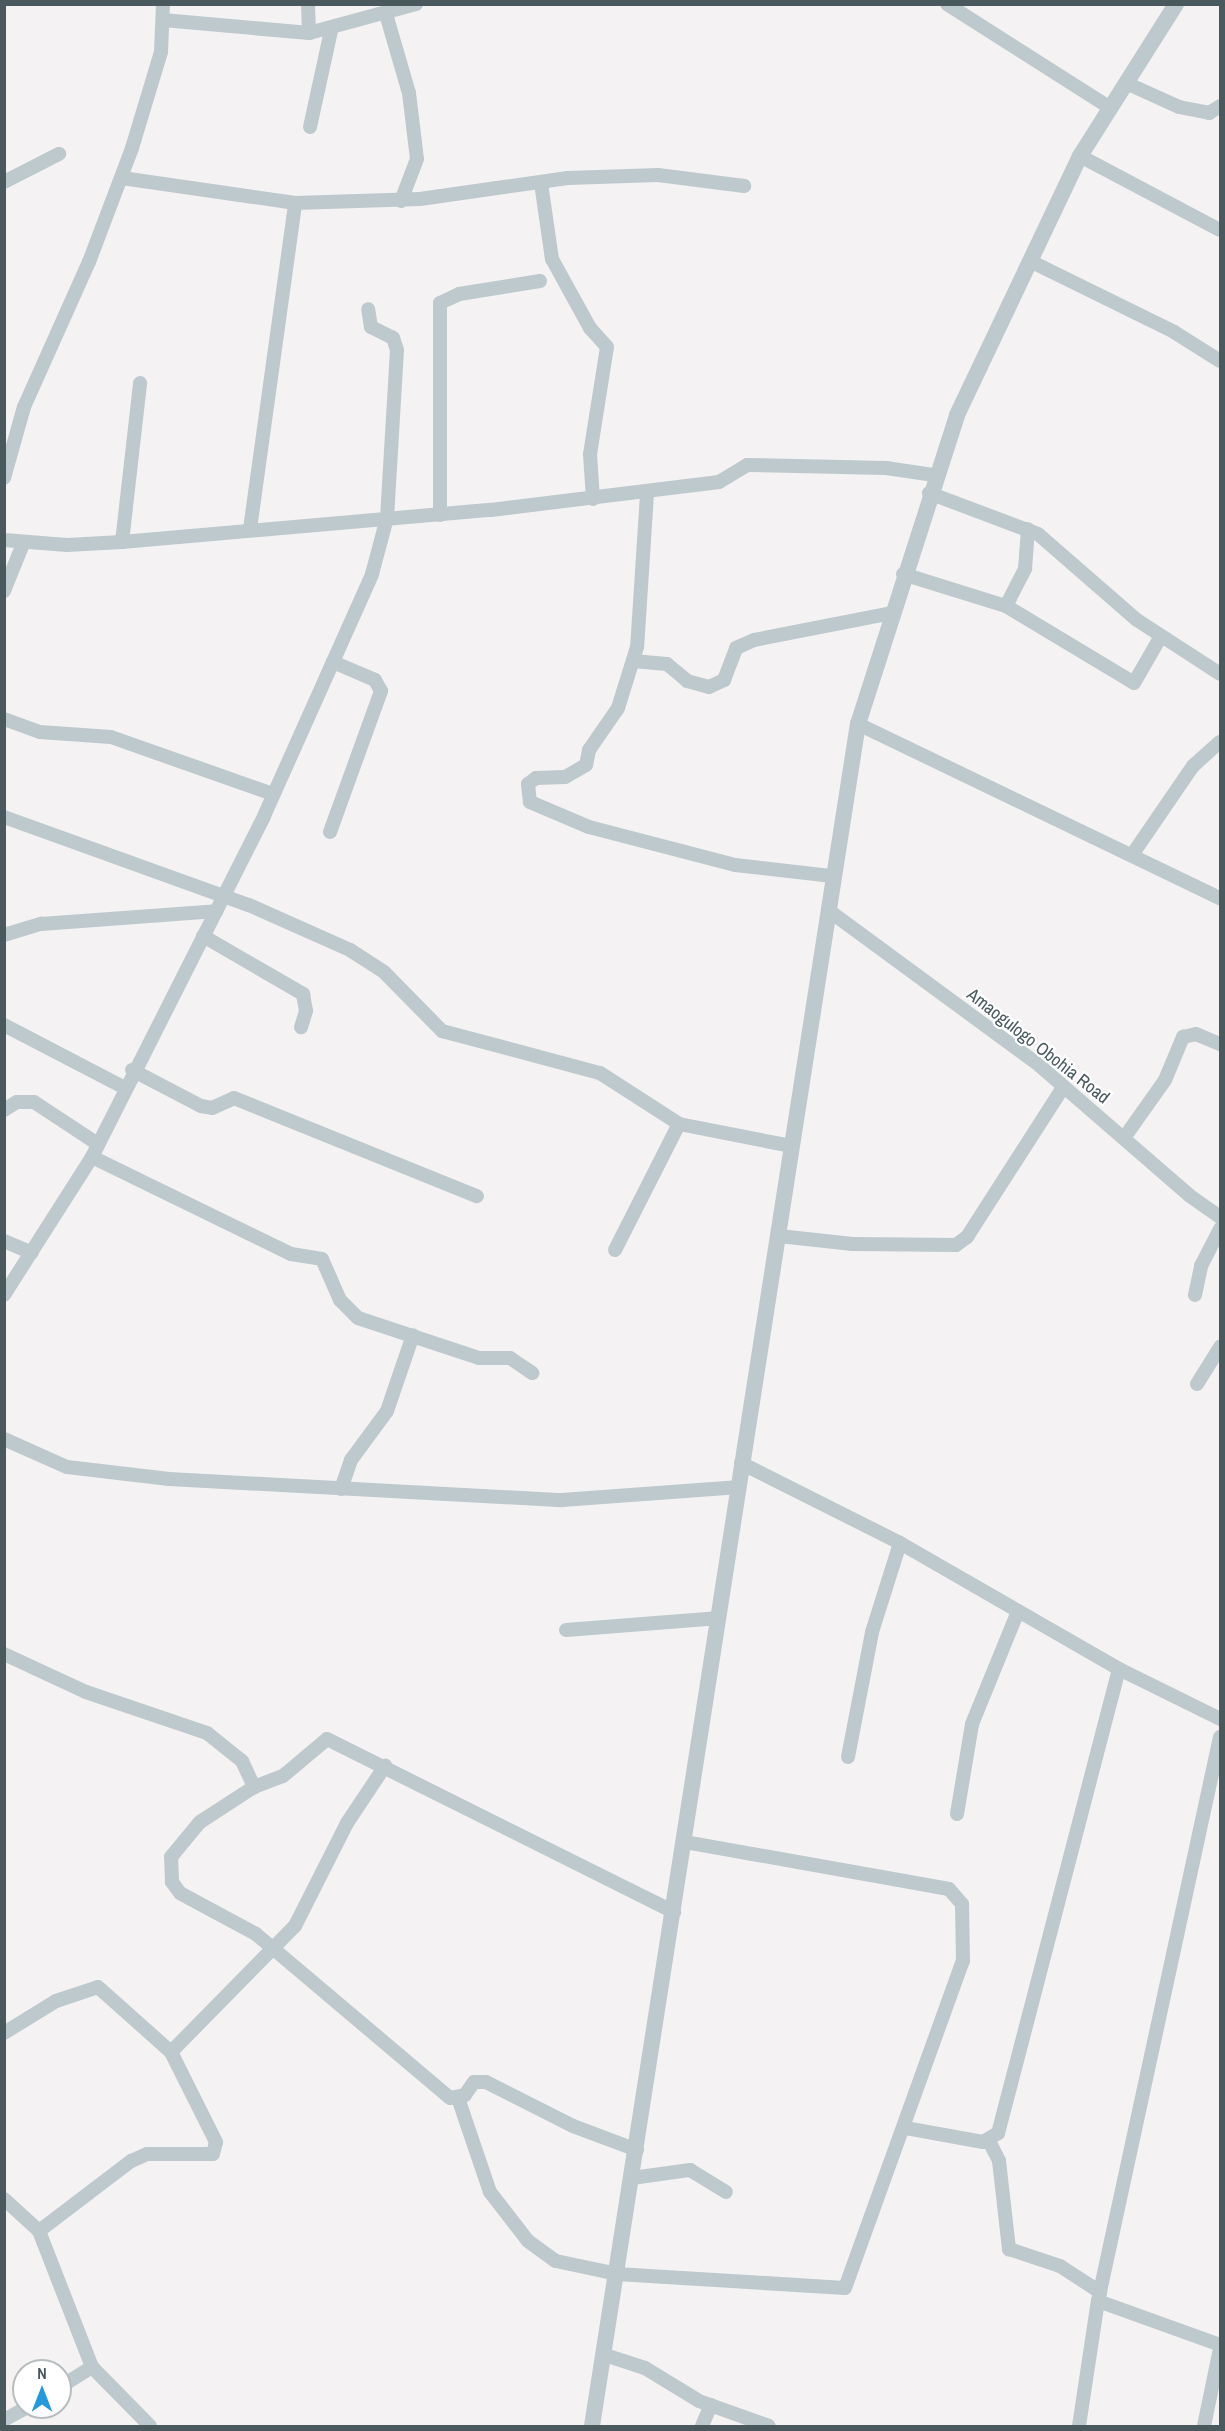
<!DOCTYPE html>
<style>
body{margin:0}
#map{position:relative;width:1225px;height:2431px;overflow:hidden;background:#f4f2f2;font-family:"Archivo Narrow",sans-serif}
div>[style]{position:absolute}
.minor>*{height:14px;margin:-7px;padding:0 7px;transform-origin:7px;border-radius:7px;background:#bec9cd}
.tertiary>*{height:16px;margin:-8px;padding:0 8px;transform-origin:8px;border-radius:8px;background:#bec9cd}
span{translate:-50% -50%;white-space:nowrap;text-align:center;line-height:1.15;-webkit-text-stroke:4.5px #fff;paint-order:stroke}
.street-label{font-size:18px;color:#4a595e}
.frame{position:absolute;inset:0;border:6px solid #4a595e;pointer-events:none}
.north{position:absolute;left:12px;top:2359px;width:60px;height:60px;box-sizing:border-box;background:#fff;border:2px solid #b7bdbf;border-radius:50%;rotate:0deg;font-size:16px;font-weight:700;line-height:24px;text-align:center;color:#4a595e}
.north::after{content:'';display:block;margin:auto;width:21px;height:27px;background:#2599da;clip-path:polygon(50% 0,100% 100%,50% 72%,0 100%)}
</style>
<div id="map">
<div class="minor">
<div style="left:308px;top:4px;width:29px;rotate:88deg"></div>
<div style="left:947px;top:4px;width:193px;rotate:32.5deg"></div>
<div style="left:386px;top:14px;width:82px;rotate:73.8deg"></div>
<div style="left:409px;top:93px;width:66px;rotate:83.1deg"></div>
<div style="left:417px;top:159px;width:45px;rotate:110.9deg"></div>
<div style="left:163px;top:20px;width:147px;rotate:5.1deg"></div>
<div style="left:309px;top:33px;width:111px;rotate:-15.2deg"></div>
<div style="left:1126px;top:83px;width:58px;rotate:24.4deg"></div>
<div style="left:1179px;top:107px;width:31px;rotate:11deg"></div>
<div style="left:1209px;top:113px;width:13px;rotate:-32deg"></div>
<div style="left:310px;top:127px;width:98px;rotate:-77.7deg"></div>
<div style="left:1080px;top:156px;width:158px;rotate:27.9deg"></div>
<div style="left:122px;top:178px;width:175px;rotate:8.2deg"></div>
<div style="left:295px;top:203px;width:125px;rotate:-1.8deg"></div>
<div style="left:420px;top:199px;width:149px;rotate:-8.1deg"></div>
<div style="left:568px;top:178px;width:90px;rotate:-1.9deg"></div>
<div style="left:658px;top:175px;width:87px;rotate:7.3deg"></div>
<div style="left:4px;top:182px;width:62px;rotate:-27deg"></div>
<div style="left:541px;top:183px;width:77px;rotate:81.8deg"></div>
<div style="left:552px;top:259px;width:79px;rotate:61.2deg"></div>
<div style="left:590px;top:328px;width:25px;rotate:48deg"></div>
<div style="left:607px;top:347px;width:108px;rotate:99deg"></div>
<div style="left:590px;top:454px;width:45px;rotate:86.2deg"></div>
<div style="left:1030px;top:261px;width:161px;rotate:26.2deg"></div>
<div style="left:1174px;top:332px;width:54px;rotate:32.2deg"></div>
<div style="left:4px;top:478px;width:74px;rotate:-74.3deg"></div>
<div style="left:24px;top:407px;width:159px;rotate:-65.9deg"></div>
<div style="left:89px;top:262px;width:122px;rotate:-69.3deg"></div>
<div style="left:132px;top:148px;width:100px;rotate:-73.2deg"></div>
<div style="left:161px;top:52px;width:48px;rotate:-87.6deg"></div>
<div style="left:929px;top:493px;width:116px;rotate:20.6deg"></div>
<div style="left:1038px;top:534px;width:131px;rotate:41deg"></div>
<div style="left:1137px;top:620px;width:99px;rotate:33deg"></div>
<div style="left:647px;top:494px;width:153px;rotate:93.7deg"></div>
<div style="left:637px;top:647px;width:64px;rotate:107.3deg"></div>
<div style="left:618px;top:708px;width:51px;rotate:124.6deg"></div>
<div style="left:589px;top:750px;width:15px;rotate:101deg"></div>
<div style="left:586px;top:765px;width:24px;rotate:150deg"></div>
<div style="left:565px;top:777px;width:29px;rotate:178deg"></div>
<div style="left:536px;top:778px;width:10px;rotate:143deg"></div>
<div style="left:528px;top:784px;width:18px;rotate:84deg"></div>
<div style="left:530px;top:802px;width:64px;rotate:23deg"></div>
<div style="left:589px;top:827px;width:151px;rotate:14.6deg"></div>
<div style="left:735px;top:865px;width:98px;rotate:6.5deg"></div>
<div style="left:440px;top:515px;width:212px;rotate:-90deg"></div>
<div style="left:440px;top:303px;width:21px;rotate:-25deg"></div>
<div style="left:459px;top:294px;width:82px;rotate:-9.1deg"></div>
<div style="left:250px;top:529px;width:329px;rotate:-82.1deg"></div>
<div style="left:4px;top:540px;width:63px;rotate:4.5deg"></div>
<div style="left:67px;top:545px;width:55px;rotate:-3.1deg"></div>
<div style="left:122px;top:542px;width:370px;rotate:-5deg"></div>
<div style="left:491px;top:510px;width:230px;rotate:-7deg"></div>
<div style="left:719px;top:482px;width:33px;rotate:-31deg"></div>
<div style="left:747px;top:465px;width:139px;rotate:1.2deg"></div>
<div style="left:886px;top:468px;width:49px;rotate:8.3deg"></div>
<div style="left:122px;top:542px;width:160px;rotate:-83.5deg"></div>
<div style="left:903px;top:574px;width:108px;rotate:17.3deg"></div>
<div style="left:1006px;top:606px;width:149px;rotate:31deg"></div>
<div style="left:1134px;top:683px;width:54px;rotate:-60.1deg"></div>
<div style="left:4px;top:591px;width:51px;rotate:-68deg"></div>
<div style="left:1006px;top:606px;width:42px;rotate:-62.8deg"></div>
<div style="left:1025px;top:569px;width:40px;rotate:-85.7deg"></div>
<div style="left:633px;top:661px;width:34px;rotate:5deg"></div>
<div style="left:667px;top:664px;width:26px;rotate:40deg"></div>
<div style="left:687px;top:681px;width:23px;rotate:15deg"></div>
<div style="left:709px;top:687px;width:17px;rotate:-25deg"></div>
<div style="left:724px;top:680px;width:34px;rotate:-69deg"></div>
<div style="left:736px;top:648px;width:20px;rotate:-24deg"></div>
<div style="left:754px;top:640px;width:140px;rotate:-11.1deg"></div>
<div style="left:4px;top:719px;width:38px;rotate:20deg"></div>
<div style="left:40px;top:732px;width:71px;rotate:4deg"></div>
<div style="left:111px;top:737px;width:172px;rotate:19.4deg"></div>
<div style="left:858px;top:724px;width:402px;rotate:25.7deg"></div>
<div style="left:4px;top:817px;width:260px;rotate:19.8deg"></div>
<div style="left:249px;top:905px;width:111px;rotate:24deg"></div>
<div style="left:350px;top:950px;width:40px;rotate:32.9deg"></div>
<div style="left:384px;top:972px;width:83px;rotate:45.5deg"></div>
<div style="left:442px;top:1031px;width:163px;rotate:14.9deg"></div>
<div style="left:600px;top:1073px;width:94px;rotate:32.8deg"></div>
<div style="left:330px;top:832px;width:150px;rotate:-70.1deg"></div>
<div style="left:381px;top:691px;width:13px;rotate:-119deg"></div>
<div style="left:375px;top:680px;width:46px;rotate:-156.8deg"></div>
<div style="left:1132px;top:855px;width:108px;rotate:-55.6deg"></div>
<div style="left:1193px;top:766px;width:36px;rotate:-42deg"></div>
<div style="left:828px;top:910px;width:263px;rotate:36.3deg"></div>
<div style="left:1040px;top:1066px;width:198px;rotate:40.9deg"></div>
<div style="left:1190px;top:1196px;width:37px;rotate:35deg"></div>
<div style="left:4px;top:935px;width:39px;rotate:-17deg"></div>
<div style="left:41px;top:924px;width:176px;rotate:-4.2deg"></div>
<div style="left:203px;top:936px;width:116px;rotate:30.1deg"></div>
<div style="left:303px;top:994px;width:17px;rotate:80deg"></div>
<div style="left:306px;top:1011px;width:17px;rotate:107deg"></div>
<div style="left:4px;top:1025px;width:134px;rotate:27.5deg"></div>
<div style="left:132px;top:1070px;width:78px;rotate:27.6deg"></div>
<div style="left:201px;top:1106px;width:11px;rotate:10deg"></div>
<div style="left:212px;top:1108px;width:24px;rotate:-24deg"></div>
<div style="left:234px;top:1098px;width:262px;rotate:22deg"></div>
<div style="left:4px;top:1110px;width:15px;rotate:-32deg"></div>
<div style="left:17px;top:1102px;width:17px"></div>
<div style="left:34px;top:1102px;width:77px;rotate:33.3deg"></div>
<div style="left:1124px;top:1138px;width:71px;rotate:-54.7deg"></div>
<div style="left:1165px;top:1080px;width:47px;rotate:-67.3deg"></div>
<div style="left:1183px;top:1037px;width:13px;rotate:-13deg"></div>
<div style="left:1196px;top:1034px;width:26px;rotate:23deg"></div>
<div style="left:92px;top:1157px;width:221px;rotate:26deg"></div>
<div style="left:291px;top:1254px;width:31px;rotate:9deg"></div>
<div style="left:322px;top:1259px;width:45px;rotate:66.3deg"></div>
<div style="left:340px;top:1300px;width:25px;rotate:45deg"></div>
<div style="left:358px;top:1318px;width:127px;rotate:18.3deg"></div>
<div style="left:479px;top:1358px;width:31px"></div>
<div style="left:510px;top:1358px;width:27px;rotate:34deg"></div>
<div style="left:779px;top:1236px;width:74px;rotate:6.2deg"></div>
<div style="left:853px;top:1244px;width:103px;rotate:0.6deg"></div>
<div style="left:956px;top:1245px;width:14px;rotate:-36deg"></div>
<div style="left:967px;top:1237px;width:179px;rotate:-57.3deg"></div>
<div style="left:4px;top:1241px;width:30px;rotate:23deg"></div>
<div style="left:615px;top:1250px;width:141px;rotate:-63.1deg"></div>
<div style="left:679px;top:1124px;width:114px;rotate:11.1deg"></div>
<div style="left:4px;top:1295px;width:164px;rotate:-57.5deg"></div>
<div style="left:92px;top:1157px;width:382px;rotate:-63.2deg"></div>
<div style="left:264px;top:816px;width:265px;rotate:-65.9deg"></div>
<div style="left:372px;top:574px;width:58px;rotate:-75deg"></div>
<div style="left:387px;top:518px;width:168px;rotate:-86.6deg"></div>
<div style="left:397px;top:350px;width:13px;rotate:-108deg"></div>
<div style="left:393px;top:338px;width:25px;rotate:-153deg"></div>
<div style="left:371px;top:327px;width:18px;rotate:-99deg"></div>
<div style="left:1195px;top:1295px;width:30px;rotate:-78deg"></div>
<div style="left:1201px;top:1266px;width:42px;rotate:-62.8deg"></div>
<div style="left:1197px;top:1384px;width:44px;rotate:-58.1deg"></div>
<div style="left:4px;top:1439px;width:69px;rotate:24deg"></div>
<div style="left:67px;top:1467px;width:103px;rotate:6.7deg"></div>
<div style="left:169px;top:1479px;width:394px;rotate:3.1deg"></div>
<div style="left:562px;top:1500px;width:175px;rotate:-4.2deg"></div>
<div style="left:741px;top:1463px;width:178px;rotate:26.7deg"></div>
<div style="left:900px;top:1543px;width:253px;rotate:29.9deg"></div>
<div style="left:1119px;top:1669px;width:480px;rotate:104.6deg"></div>
<div style="left:998px;top:2133px;width:17px;rotate:149deg"></div>
<div style="left:983px;top:2142px;width:78px;rotate:-169.7deg"></div>
<div style="left:341px;top:1489px;width:31px;rotate:-71deg"></div>
<div style="left:351px;top:1460px;width:61px;rotate:-53.7deg"></div>
<div style="left:387px;top:1411px;width:80px;rotate:-71.1deg"></div>
<div style="left:566px;top:1630px;width:151px;rotate:-4.5deg"></div>
<div style="left:4px;top:1654px;width:90px;rotate:24.9deg"></div>
<div style="left:86px;top:1692px;width:128px;rotate:18.7deg"></div>
<div style="left:207px;top:1733px;width:45px;rotate:38.7deg"></div>
<div style="left:242px;top:1761px;width:29px;rotate:65deg"></div>
<div style="left:1119px;top:1669px;width:113px;rotate:26.3deg"></div>
<div style="left:1220px;top:1737px;width:577px;rotate:102.21deg"></div>
<div style="left:1098px;top:2301px;width:130px;rotate:19.8deg"></div>
<div style="left:848px;top:1757px;width:127px;rotate:-79.1deg"></div>
<div style="left:872px;top:1632px;width:93px;rotate:-72.5deg"></div>
<div style="left:957px;top:1814px;width:91px;rotate:-80.5deg"></div>
<div style="left:972px;top:1724px;width:122px;rotate:-67.8deg"></div>
<div style="left:4px;top:2033px;width:61px;rotate:-31.6deg"></div>
<div style="left:56px;top:2001px;width:44px;rotate:-18.4deg"></div>
<div style="left:98px;top:1987px;width:98px;rotate:41.7deg"></div>
<div style="left:171px;top:2052px;width:101px;rotate:63.4deg"></div>
<div style="left:216px;top:2142px;width:12px;rotate:104deg"></div>
<div style="left:213px;top:2154px;width:66px;rotate:180deg"></div>
<div style="left:147px;top:2154px;width:17px;rotate:156deg"></div>
<div style="left:131px;top:2161px;width:116px;rotate:142.7deg"></div>
<div style="left:171px;top:2052px;width:177px;rotate:-45.5deg"></div>
<div style="left:295px;top:1926px;width:115px;rotate:-63.2deg"></div>
<div style="left:347px;top:1823px;width:69px;rotate:-56.3deg"></div>
<div style="left:458px;top:2098px;width:99px;rotate:71.2deg"></div>
<div style="left:490px;top:2192px;width:62px;rotate:52.2deg"></div>
<div style="left:528px;top:2241px;width:34px;rotate:36deg"></div>
<div style="left:556px;top:2261px;width:62px;rotate:12deg"></div>
<div style="left:617px;top:2274px;width:228px;rotate:3.5deg"></div>
<div style="left:845px;top:2288px;width:348px;rotate:-70.2deg"></div>
<div style="left:963px;top:1961px;width:57px;rotate:-91deg"></div>
<div style="left:962px;top:1904px;width:20px;rotate:-131deg"></div>
<div style="left:949px;top:1889px;width:269px;rotate:-169.9deg"></div>
<div style="left:989px;top:2141px;width:22px;rotate:63deg"></div>
<div style="left:999px;top:2161px;width:89px;rotate:83.5deg"></div>
<div style="left:1009px;top:2249px;width:54px;rotate:18.4deg"></div>
<div style="left:1060px;top:2266px;width:48px;rotate:33deg"></div>
<div style="left:637px;top:2150px;width:68px;rotate:-159.4deg"></div>
<div style="left:573px;top:2126px;width:97px;rotate:-153.2deg"></div>
<div style="left:486px;top:2082px;width:12px;rotate:180deg"></div>
<div style="left:474px;top:2082px;width:16px;rotate:125deg"></div>
<div style="left:465px;top:2095px;width:15px;rotate:169deg"></div>
<div style="left:450px;top:2098px;width:254px;rotate:-139.8deg"></div>
<div style="left:256px;top:1934px;width:86px;rotate:-151.7deg"></div>
<div style="left:180px;top:1893px;width:14px;rotate:-126deg"></div>
<div style="left:172px;top:1882px;width:25px;rotate:-92deg"></div>
<div style="left:171px;top:1857px;width:45px;rotate:-50.4deg"></div>
<div style="left:200px;top:1822px;width:64px;rotate:-32.9deg"></div>
<div style="left:254px;top:1787px;width:31px;rotate:-21deg"></div>
<div style="left:283px;top:1776px;width:57px;rotate:-40.1deg"></div>
<div style="left:327px;top:1739px;width:388px;rotate:26.5deg"></div>
<div style="left:632px;top:2178px;width:59px;rotate:-7.9deg"></div>
<div style="left:690px;top:2170px;width:42px;rotate:31.4deg"></div>
<div style="left:4px;top:2199px;width:47px;rotate:42.4deg"></div>
<div style="left:39px;top:2231px;width:146px;rotate:68.7deg"></div>
<div style="left:92px;top:2367px;width:83px;rotate:45.5deg"></div>
<div style="left:605px;top:2355px;width:42px;rotate:18deg"></div>
<div style="left:645px;top:2368px;width:63px;rotate:31.4deg"></div>
<div style="left:699px;top:2401px;width:74px;rotate:19.7deg"></div>
<div style="left:60px;top:2387px;width:38px;rotate:-32deg"></div>
<div style="left:4px;top:2420px;width:26px;rotate:-29deg"></div>
<div style="left:702px;top:2426px;width:23px;rotate:-67deg"></div>
<div style="left:1079px;top:2426px;width:126px;rotate:-81.4deg"></div>
<div style="left:1204px;top:2426px;width:79px;rotate:-78.3deg"></div>
</div>
<div class="tertiary">
<div style="left:592px;top:2426px;width:1723px;rotate:-81.12deg"></div>
<div style="left:858px;top:724px;width:324px;rotate:-72.2deg"></div>
<div style="left:957px;top:415px;width:287px;rotate:-64.6deg"></div>
<div style="left:1080px;top:156px;width:180px;rotate:-57.7deg"></div>
</div>
<div class="street-label">
<span style="left:1038px;top:1046px;rotate:38deg">Amaogulogo Obohia Road</span>
</div>
<div class="frame"></div>
<div class="north">N</div>
</div>
